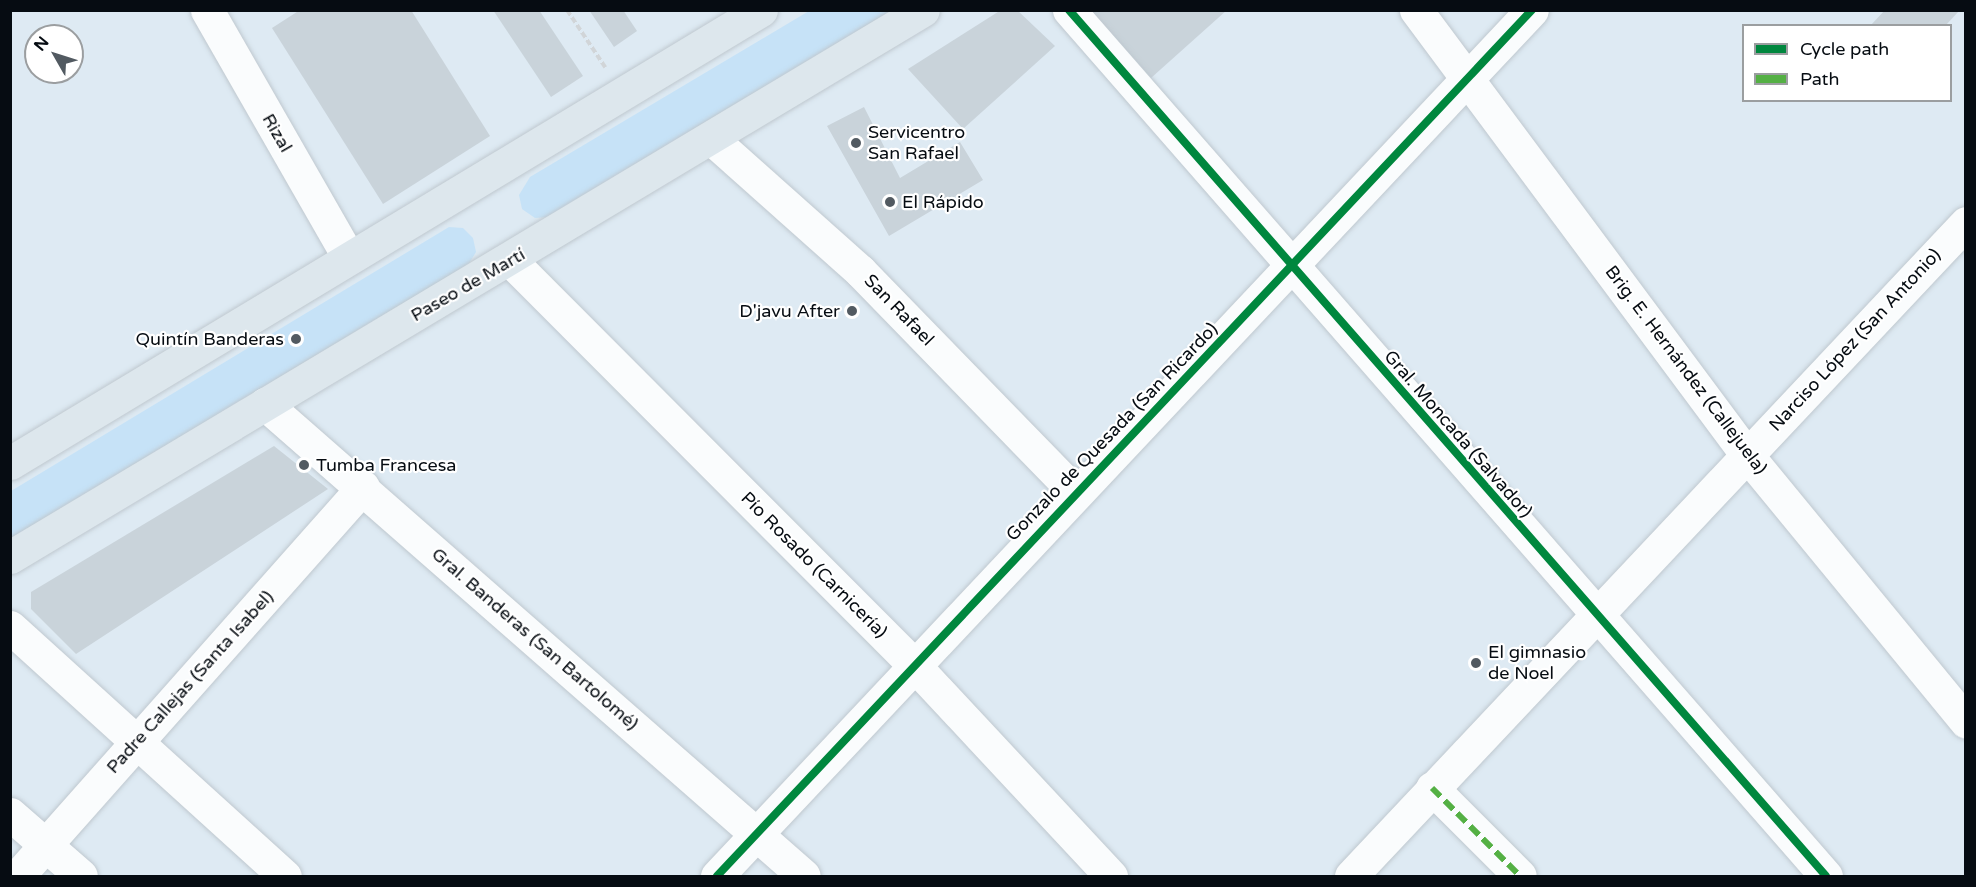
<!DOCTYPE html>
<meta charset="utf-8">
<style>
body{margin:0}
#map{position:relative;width:1976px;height:887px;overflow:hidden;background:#deeaf3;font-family:"Varela Round",sans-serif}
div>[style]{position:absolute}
.green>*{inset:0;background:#c6e2f7}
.building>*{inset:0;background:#c9d3da}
.path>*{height:4px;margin-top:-2px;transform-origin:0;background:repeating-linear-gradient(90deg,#d1d5d8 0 6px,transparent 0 9px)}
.roads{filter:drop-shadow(0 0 2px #bfc8cf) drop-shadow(0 0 2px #bfc8cf)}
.minor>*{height:33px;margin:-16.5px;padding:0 16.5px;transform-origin:16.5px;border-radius:16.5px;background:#fafcfd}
.major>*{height:33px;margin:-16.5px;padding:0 16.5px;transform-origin:16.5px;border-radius:16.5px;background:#dde7ed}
.quiet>*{height:6px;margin-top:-3px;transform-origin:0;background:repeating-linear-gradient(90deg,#54b044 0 12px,transparent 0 18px)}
.cycleway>*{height:8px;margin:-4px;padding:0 4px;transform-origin:4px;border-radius:4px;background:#00873e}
.dots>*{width:16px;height:16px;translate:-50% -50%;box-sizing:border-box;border:3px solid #fff;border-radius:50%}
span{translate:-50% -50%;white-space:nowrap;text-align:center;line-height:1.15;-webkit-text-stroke:4.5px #fff;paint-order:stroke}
.street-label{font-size:18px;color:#060c12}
.poi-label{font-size:18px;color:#060c12}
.left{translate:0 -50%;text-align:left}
.right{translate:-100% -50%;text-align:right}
.frame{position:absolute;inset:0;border:12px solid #060c12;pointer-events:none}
.legend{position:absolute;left:1742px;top:24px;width:210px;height:78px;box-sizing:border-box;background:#fff;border:2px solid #9b9ea0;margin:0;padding:8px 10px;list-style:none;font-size:18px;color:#060c12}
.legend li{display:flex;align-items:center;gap:12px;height:30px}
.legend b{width:30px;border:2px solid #9b9ea0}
.north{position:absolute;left:24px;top:24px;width:60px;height:60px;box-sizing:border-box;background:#fff;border:2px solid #9b9ea0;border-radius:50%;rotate:309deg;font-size:16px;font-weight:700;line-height:24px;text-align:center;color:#060c12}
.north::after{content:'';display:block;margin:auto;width:21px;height:27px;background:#525a61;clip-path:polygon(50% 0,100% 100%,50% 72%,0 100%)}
</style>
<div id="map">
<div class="green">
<div style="clip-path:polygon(809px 11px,894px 11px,549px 217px,535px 218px,522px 209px,519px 195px,530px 177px)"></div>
<div style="clip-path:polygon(449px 227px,463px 228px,473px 238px,476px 252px,468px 265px,11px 543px,11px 491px)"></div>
</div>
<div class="building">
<div style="clip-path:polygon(300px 10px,411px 10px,490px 136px,383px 204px,272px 28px)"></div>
<div style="clip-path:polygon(493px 10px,539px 10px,583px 76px,551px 97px)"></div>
<div style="clip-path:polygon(589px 10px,623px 10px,637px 31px,614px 47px)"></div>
<div style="clip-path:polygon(1001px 10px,1017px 10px,1055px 46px,963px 129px,908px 69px)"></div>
<div style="clip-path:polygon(1091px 10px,1227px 10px,1151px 78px)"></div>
<div style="clip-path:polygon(1885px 10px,1960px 10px,1945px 26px,1870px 26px)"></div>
<div style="clip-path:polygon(864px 107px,900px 178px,960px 142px,983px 180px,889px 236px,827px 126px)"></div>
<div style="clip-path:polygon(274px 446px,328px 489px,76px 654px,31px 609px,31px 592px)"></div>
</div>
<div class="path">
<div style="left:567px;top:10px;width:69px;rotate:56.3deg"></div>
</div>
<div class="roads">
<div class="minor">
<div style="left:207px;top:10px;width:284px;rotate:60.2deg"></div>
<div style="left:1069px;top:10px;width:1150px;rotate:48.84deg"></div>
<div style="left:1416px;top:10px;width:555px;rotate:53.36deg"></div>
<div style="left:1747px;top:455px;width:345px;rotate:50.6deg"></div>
<div style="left:713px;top:140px;width:197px;rotate:41.7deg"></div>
<div style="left:860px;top:271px;width:307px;rotate:45.8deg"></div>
<div style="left:511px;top:261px;width:571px;rotate:45.07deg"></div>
<div style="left:914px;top:665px;width:289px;rotate:47deg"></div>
<div style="left:265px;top:404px;width:716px;rotate:41.21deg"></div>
<div style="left:10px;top:627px;width:371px;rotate:42.2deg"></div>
<div style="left:1432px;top:788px;width:124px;rotate:45deg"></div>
<div style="left:10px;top:814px;width:94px;rotate:41.1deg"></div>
<div style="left:18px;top:876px;width:520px;rotate:-48.43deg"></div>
<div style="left:717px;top:876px;width:1189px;rotate:-46.74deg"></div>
<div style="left:1351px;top:876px;width:897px;rotate:-46.72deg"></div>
</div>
<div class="major">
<div style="left:10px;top:463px;width:877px;rotate:-31.1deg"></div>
<div style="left:10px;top:557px;width:1064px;rotate:-30.93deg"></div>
</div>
</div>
<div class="quiet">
<div style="left:1432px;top:788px;width:124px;rotate:45deg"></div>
</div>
<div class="cycleway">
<div style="left:1069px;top:10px;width:1150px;rotate:48.84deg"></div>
<div style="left:717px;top:876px;width:1189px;rotate:-46.74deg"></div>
</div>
<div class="dots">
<div style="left:856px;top:143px;background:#525a61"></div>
<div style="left:890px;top:202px;background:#525a61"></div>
<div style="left:852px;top:311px;background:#525a61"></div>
<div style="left:296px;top:339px;background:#525a61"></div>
<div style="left:304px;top:465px;background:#525a61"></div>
<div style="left:1476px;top:663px;background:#525a61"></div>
</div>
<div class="street-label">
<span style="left:277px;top:133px;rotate:60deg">Rizal</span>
<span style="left:468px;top:285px;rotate:-30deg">Paseo de Martí</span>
<span style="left:899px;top:310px;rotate:46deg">San Rafael</span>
<span style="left:1855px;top:340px;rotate:-47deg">Narciso López (San Antonio)</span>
<span style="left:1686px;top:370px;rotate:53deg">Brig. E. Hernández (Callejuela)</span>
<span style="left:1112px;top:432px;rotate:-46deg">Gonzalo de Quesada (San Ricardo)</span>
<span style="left:1458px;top:434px;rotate:49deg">Gral. Moncada (Salvador)</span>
<span style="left:814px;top:565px;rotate:45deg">Pío Rosado (Carnicería)</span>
<span style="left:535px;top:639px;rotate:41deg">Gral. Banderas (San Bartolomé)</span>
<span style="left:190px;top:682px;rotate:-48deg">Padre Callejas (Santa Isabel)</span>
</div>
<div class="poi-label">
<span class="left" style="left:868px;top:143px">Servicentro<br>San Rafael</span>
<span class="left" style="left:902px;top:202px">El Rápido</span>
<span class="right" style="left:840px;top:311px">D'javu After</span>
<span class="right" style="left:284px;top:339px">Quintín Banderas</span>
<span class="left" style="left:316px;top:465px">Tumba Francesa</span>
<span class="left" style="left:1488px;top:663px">El gimnasio<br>de Noel</span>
</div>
<div class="frame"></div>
<ul class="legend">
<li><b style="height:8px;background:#00873e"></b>Cycle path</li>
<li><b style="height:8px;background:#54b044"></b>Path</li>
</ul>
<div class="north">N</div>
</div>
